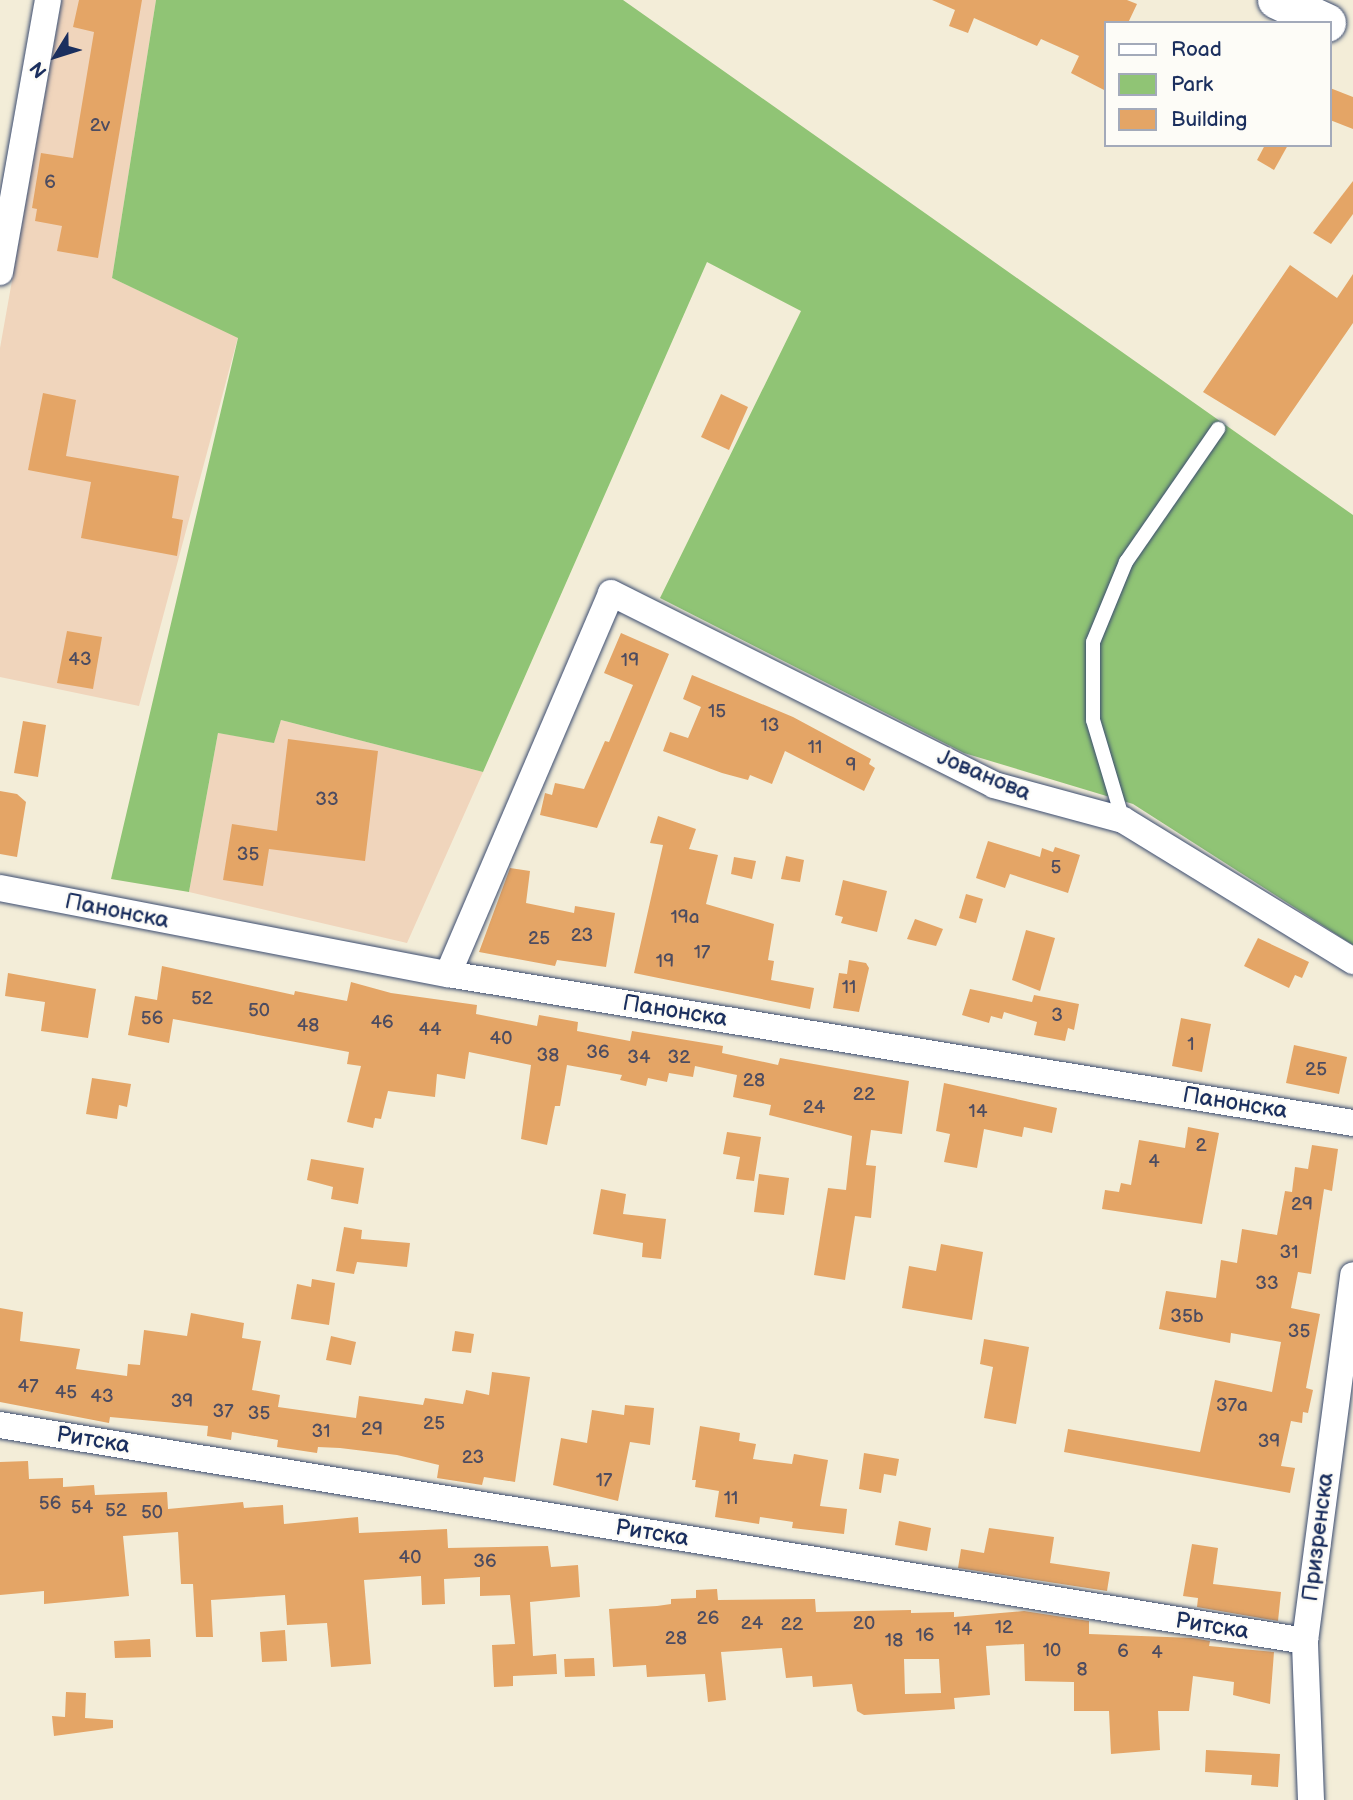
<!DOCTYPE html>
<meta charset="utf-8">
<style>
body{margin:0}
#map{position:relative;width:1353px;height:1800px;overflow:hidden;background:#f3edd8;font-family:"Balsamiq Sans",sans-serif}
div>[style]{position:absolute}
.built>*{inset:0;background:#f0d5bc}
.green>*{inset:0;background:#90c475}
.building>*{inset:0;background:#e4a566}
.roads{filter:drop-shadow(0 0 2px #3b4c70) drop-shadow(0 0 2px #3b4c70)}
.lane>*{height:14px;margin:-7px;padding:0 7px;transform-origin:7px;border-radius:7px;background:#fff}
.street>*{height:26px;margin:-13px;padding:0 13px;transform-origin:13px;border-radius:13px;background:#fff}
.secondary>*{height:38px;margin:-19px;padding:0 19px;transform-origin:19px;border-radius:19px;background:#fff}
span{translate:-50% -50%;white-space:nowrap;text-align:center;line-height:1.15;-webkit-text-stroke:5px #fdfcf7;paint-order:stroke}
.number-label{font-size:19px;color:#4d4c60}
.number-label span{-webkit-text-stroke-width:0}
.street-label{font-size:23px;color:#1b2f5e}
.legend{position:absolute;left:1104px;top:21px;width:228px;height:126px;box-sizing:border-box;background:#fdfcf7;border:2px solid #a3aaba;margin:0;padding:9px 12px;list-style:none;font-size:21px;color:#1b2f5e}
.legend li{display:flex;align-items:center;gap:14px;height:35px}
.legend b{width:35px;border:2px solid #a3aaba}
.north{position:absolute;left:21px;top:21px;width:70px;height:70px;-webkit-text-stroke:5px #fdfcf7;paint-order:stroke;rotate:232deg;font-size:19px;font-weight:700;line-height:28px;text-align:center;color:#1b2f5e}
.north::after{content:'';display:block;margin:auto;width:24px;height:32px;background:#1b2f5e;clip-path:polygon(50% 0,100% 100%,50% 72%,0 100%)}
</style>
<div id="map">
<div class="built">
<div style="clip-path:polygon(62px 0,156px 0,112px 278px,238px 337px,139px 706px,0 677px,0 348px)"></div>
<div style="clip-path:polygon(281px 720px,483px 772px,407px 943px,189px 892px,218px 733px,274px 742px)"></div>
</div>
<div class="green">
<div style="clip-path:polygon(156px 0,623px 0,1353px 515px,1353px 945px,1133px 804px,964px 753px,660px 598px,801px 311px,707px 262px,483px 772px,281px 720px,274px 743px,218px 733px,189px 892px,111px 879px,238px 338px,112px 278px)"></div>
</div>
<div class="building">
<div style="clip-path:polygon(79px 0,142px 0,98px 258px,57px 251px,62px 226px,35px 221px,37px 209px,32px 208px,41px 153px,73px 158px,94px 32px,73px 27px)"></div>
<div style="clip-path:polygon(932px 0,1127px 0,1137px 4px,1128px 23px,1106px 23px,1106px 91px,1071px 73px,1079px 56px,1041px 39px,1037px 46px,974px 18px,968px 33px,949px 26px,955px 10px)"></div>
<div style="clip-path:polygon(1330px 88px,1353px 97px,1353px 129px,1330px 120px)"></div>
<div style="clip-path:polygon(1265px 145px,1288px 145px,1274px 170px,1257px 160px)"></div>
<div style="clip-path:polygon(1353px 181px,1353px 214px,1331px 244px,1313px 233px)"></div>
<div style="clip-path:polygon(1290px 265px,1337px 298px,1353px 274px,1353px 323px,1275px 436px,1203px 392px)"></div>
<div style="clip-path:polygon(43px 393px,76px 400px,66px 456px,179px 476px,172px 518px,183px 520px,177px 556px,81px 538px,91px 482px,28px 470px)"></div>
<div style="clip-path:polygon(721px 394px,748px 407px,729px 450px,701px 437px)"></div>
<div style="clip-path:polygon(67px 631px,102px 637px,93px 689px,57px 683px)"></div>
<div style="clip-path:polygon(621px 633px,669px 654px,597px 828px,540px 815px,545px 793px,552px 795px,555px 783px,584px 789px,605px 741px,609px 742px,633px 685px,604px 673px)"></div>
<div style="clip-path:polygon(692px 675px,793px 717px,871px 759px,869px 764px,875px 768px,864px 791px,785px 751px,772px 784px,750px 775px,748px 780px,722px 773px,663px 751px,670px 732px,688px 738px,701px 707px,683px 699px)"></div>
<div style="clip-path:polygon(23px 721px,46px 725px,38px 777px,14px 773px)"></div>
<div style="clip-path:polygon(288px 739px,378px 751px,365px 861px,269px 849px,263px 886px,223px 880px,232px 824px,277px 831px)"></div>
<div style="clip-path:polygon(0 791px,17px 794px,26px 802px,17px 857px,0 854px)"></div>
<div style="clip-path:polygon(658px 816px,696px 829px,689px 849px,718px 855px,706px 904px,774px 924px,768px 960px,774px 961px,771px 980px,814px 988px,810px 1009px,634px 973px,663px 845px,650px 843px)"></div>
<div style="clip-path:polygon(988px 841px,1040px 857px,1042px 848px,1053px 852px,1055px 847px,1080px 855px,1068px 893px,1010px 874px,1005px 888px,976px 878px)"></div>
<div style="clip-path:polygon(786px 856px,804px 860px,800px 882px,781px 879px)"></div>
<div style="clip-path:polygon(734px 857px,756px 861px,752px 879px,731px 874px)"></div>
<div style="clip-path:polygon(510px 868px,530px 871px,526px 903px,574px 913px,575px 906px,615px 913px,606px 967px,557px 960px,555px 966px,479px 952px)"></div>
<div style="clip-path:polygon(843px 880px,887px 891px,877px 932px,841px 923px,843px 917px,835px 915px)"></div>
<div style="clip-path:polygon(966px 894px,983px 899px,976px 923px,959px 918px)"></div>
<div style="clip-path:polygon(915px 919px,943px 929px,936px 946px,907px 939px)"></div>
<div style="clip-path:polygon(1026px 930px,1055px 938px,1040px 991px,1012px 980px)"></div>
<div style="clip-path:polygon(1258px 938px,1309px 962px,1302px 978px,1295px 975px,1289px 988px,1244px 966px)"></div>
<div style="clip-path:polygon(849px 960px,866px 963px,869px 968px,859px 1012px,833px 1008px,839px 973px,847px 974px)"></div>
<div style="clip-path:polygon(162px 966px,294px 995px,295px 991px,347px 1001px,351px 982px,391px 993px,477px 1005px,476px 1014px,537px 1026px,539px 1015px,578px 1022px,577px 1031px,630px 1041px,632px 1031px,723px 1046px,722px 1053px,778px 1065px,780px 1058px,909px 1081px,902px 1134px,871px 1130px,866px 1165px,876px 1166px,871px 1218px,855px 1216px,845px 1280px,814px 1275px,828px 1188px,846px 1190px,852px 1136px,769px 1115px,771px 1105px,733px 1097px,737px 1075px,695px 1066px,693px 1077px,669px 1073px,667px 1082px,648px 1078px,646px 1086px,620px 1080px,622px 1075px,567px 1065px,560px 1106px,555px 1106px,547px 1145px,521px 1139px,531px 1065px,469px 1052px,465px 1079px,437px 1074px,435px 1097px,388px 1091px,381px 1119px,375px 1118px,373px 1128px,347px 1122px,361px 1066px,347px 1064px,349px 1052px,173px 1019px,169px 1043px,128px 1035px,135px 996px,157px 1000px)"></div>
<div style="clip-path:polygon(8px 973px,96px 989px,88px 1038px,41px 1031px,45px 1002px,5px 996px)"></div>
<div style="clip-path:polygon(970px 989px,1032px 1002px,1034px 995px,1079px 1004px,1074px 1030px,1068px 1028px,1065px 1041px,1034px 1035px,1037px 1022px,1004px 1012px,1002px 1019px,991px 1016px,989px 1023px,962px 1015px)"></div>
<div style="clip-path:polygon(1181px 1018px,1211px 1024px,1202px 1072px,1172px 1066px)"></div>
<div style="clip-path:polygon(1294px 1045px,1347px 1057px,1339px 1094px,1286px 1083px)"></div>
<div style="clip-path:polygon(92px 1078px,131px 1084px,127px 1107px,119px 1105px,117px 1119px,86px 1114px)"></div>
<div style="clip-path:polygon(944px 1083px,1057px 1108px,1052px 1133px,1024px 1127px,1022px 1137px,984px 1129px,977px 1168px,944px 1162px,950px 1134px,936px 1131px)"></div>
<div style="clip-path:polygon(1188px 1127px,1219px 1133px,1202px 1224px,1102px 1209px,1105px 1190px,1119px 1192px,1121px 1183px,1131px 1185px,1139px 1140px,1185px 1148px)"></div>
<div style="clip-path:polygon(727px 1132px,761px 1137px,754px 1181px,736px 1179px,740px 1157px,723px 1154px)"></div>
<div style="clip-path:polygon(1312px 1145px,1338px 1149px,1332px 1191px,1324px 1189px,1311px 1274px,1298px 1272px,1291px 1308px,1320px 1314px,1306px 1388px,1313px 1390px,1308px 1413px,1303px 1412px,1302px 1423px,1291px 1421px,1281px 1466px,1295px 1468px,1290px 1493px,1064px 1452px,1068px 1429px,1200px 1452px,1215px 1380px,1272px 1392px,1281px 1342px,1231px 1333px,1230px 1343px,1159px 1329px,1166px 1291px,1216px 1298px,1221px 1260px,1237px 1263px,1242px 1229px,1277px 1235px,1285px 1191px,1292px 1192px,1295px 1167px,1308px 1169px)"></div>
<div style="clip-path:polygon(311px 1159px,364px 1168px,358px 1204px,331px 1199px,333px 1187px,307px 1180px)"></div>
<div style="clip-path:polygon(759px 1174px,789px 1178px,784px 1215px,754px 1212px)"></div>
<div style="clip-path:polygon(601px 1189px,626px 1194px,623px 1214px,666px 1219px,661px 1259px,642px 1257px,643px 1243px,593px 1234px)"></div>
<div style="clip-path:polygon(344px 1227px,362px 1230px,361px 1239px,410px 1243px,407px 1267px,357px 1262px,354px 1274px,336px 1271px)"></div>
<div style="clip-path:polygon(941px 1244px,983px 1252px,972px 1320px,902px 1308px,909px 1266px,936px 1271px)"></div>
<div style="clip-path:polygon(312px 1279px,335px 1283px,329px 1325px,291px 1319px,297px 1284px,311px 1287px)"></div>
<div style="clip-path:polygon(0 1308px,23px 1312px,20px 1341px,80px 1349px,76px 1369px,127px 1376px,128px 1364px,140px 1365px,144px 1330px,187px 1336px,191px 1313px,244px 1323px,242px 1338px,261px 1341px,252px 1390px,280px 1395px,278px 1407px,356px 1418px,359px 1396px,423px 1405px,425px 1398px,463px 1404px,466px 1390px,489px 1395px,492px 1372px,530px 1377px,515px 1482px,484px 1477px,482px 1485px,437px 1478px,439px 1465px,397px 1455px,340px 1448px,318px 1447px,317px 1453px,277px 1447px,278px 1440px,232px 1432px,231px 1440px,207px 1436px,208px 1426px,110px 1417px,109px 1423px,0 1402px)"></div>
<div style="clip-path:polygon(455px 1331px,474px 1334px,471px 1353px,452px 1351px)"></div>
<div style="clip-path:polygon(331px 1336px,356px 1342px,351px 1365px,326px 1360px)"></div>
<div style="clip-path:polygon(984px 1339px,1029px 1347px,1016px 1424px,984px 1418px,993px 1367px,980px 1364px)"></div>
<div style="clip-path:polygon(625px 1405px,654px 1408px,650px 1445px,630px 1442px,618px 1501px,553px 1485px,561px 1438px,587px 1443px,592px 1410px,624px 1415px)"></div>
<div style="clip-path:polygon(700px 1426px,740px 1433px,739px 1441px,756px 1444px,753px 1459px,792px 1464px,794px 1454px,828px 1460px,820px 1506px,847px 1509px,844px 1534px,792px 1528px,793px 1522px,760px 1517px,759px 1524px,715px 1517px,719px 1491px,695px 1487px,696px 1480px,692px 1480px)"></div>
<div style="clip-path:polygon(864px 1453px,899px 1459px,896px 1476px,884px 1474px,881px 1493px,859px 1489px)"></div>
<div style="clip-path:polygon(28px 1461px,29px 1479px,63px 1478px,63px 1487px,94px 1485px,95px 1495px,167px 1492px,168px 1509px,243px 1502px,244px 1508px,283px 1505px,284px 1524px,358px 1517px,359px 1533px,447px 1529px,448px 1548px,548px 1546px,551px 1567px,578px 1565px,580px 1597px,530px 1602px,533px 1656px,556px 1654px,557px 1674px,513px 1676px,513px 1686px,494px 1687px,492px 1645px,515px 1644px,510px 1595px,480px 1596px,480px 1577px,444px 1579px,445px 1604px,422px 1605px,421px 1576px,364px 1580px,371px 1664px,331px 1667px,327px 1623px,287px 1625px,285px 1595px,211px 1600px,213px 1637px,196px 1637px,193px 1584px,181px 1584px,178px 1532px,123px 1536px,129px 1596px,44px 1604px,44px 1591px,0 1595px,0 1462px)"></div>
<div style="clip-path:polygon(899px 1521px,931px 1528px,927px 1551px,895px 1545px)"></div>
<div style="clip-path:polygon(989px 1528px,1054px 1537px,1050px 1563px,1110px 1572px,1107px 1591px,958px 1568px,961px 1549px,984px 1553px)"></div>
<div style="clip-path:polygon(1192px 1544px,1218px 1548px,1213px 1584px,1281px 1592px,1278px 1621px,1197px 1607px,1198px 1598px,1183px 1596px)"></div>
<div style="clip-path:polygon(evenodd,717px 1589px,718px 1600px,815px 1599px,816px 1612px,911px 1610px,911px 1613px,954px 1612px,954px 1617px,1024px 1611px,1089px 1621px,1089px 1634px,1193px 1638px,1210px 1641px,1209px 1646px,1274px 1652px,1270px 1704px,1233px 1695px,1234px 1682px,1193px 1676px,1189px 1711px,1158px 1711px,1160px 1750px,1111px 1754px,1109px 1711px,1074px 1711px,1074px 1682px,1025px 1681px,1024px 1644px,986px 1646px,990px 1695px,954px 1698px,955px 1709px,864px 1715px,857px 1711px,852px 1684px,813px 1687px,812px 1676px,786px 1678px,782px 1648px,721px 1652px,726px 1700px,708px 1702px,705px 1674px,647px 1677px,646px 1665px,613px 1667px,609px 1609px,657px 1606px,671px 1604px,671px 1599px,696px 1598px,696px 1590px,717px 1589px,904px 1659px,939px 1659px,941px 1693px,905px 1694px,904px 1659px)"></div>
<div style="clip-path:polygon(285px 1630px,287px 1661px,262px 1662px,260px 1632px)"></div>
<div style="clip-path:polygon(150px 1639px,151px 1657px,115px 1658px,114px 1641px)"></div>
<div style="clip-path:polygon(594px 1658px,595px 1676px,565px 1677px,564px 1659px)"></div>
<div style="clip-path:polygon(66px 1692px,86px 1693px,85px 1718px,113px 1720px,113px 1728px,54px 1736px,52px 1716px,65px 1717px)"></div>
<div style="clip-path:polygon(1206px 1750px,1280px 1754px,1278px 1787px,1251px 1785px,1252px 1775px,1205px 1772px)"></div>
</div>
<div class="roads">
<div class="lane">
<div style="left:1123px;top:820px;width:104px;rotate:-106.7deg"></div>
<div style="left:1093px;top:720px;width:78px;rotate:-90deg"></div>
<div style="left:1093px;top:642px;width:87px;rotate:-67.6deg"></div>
<div style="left:1126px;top:562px;width:162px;rotate:-55.3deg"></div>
</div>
<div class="street">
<div style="left:0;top:272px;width:276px;rotate:-80deg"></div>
<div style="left:0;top:888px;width:456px;rotate:10.9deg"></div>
<div style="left:448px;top:974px;width:917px;rotate:9.35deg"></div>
<div style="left:448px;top:974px;width:414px;rotate:-66.8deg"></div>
<div style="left:611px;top:593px;width:428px;rotate:26.6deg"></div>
<div style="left:994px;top:785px;width:134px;rotate:15.2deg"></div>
<div style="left:1123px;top:820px;width:270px;rotate:31.5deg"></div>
<div style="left:0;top:1425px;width:1323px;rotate:9.4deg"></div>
<div style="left:1311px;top:1800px;width:159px;rotate:-92.2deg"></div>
<div style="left:1305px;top:1641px;width:369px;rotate:-82.5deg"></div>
</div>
<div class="secondary">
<div style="left:1277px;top:0;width:55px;rotate:24.7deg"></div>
</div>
</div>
<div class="number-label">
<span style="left:100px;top:126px">2v</span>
<span style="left:50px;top:183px">6</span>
<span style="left:80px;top:660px">43</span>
<span style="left:630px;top:661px">19</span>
<span style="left:717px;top:712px">15</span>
<span style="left:770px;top:726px">13</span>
<span style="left:815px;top:748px">11</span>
<span style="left:851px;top:766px">9</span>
<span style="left:327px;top:800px">33</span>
<span style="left:248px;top:855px">35</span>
<span style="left:1056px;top:868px">5</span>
<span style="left:685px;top:918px">19a</span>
<span style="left:582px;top:936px">23</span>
<span style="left:539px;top:939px">25</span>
<span style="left:702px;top:953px">17</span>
<span style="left:665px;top:962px">19</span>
<span style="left:849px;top:988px">11</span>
<span style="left:202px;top:999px">52</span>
<span style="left:259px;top:1011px">50</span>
<span style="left:1057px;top:1016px">3</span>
<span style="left:152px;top:1019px">56</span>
<span style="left:382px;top:1023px">46</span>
<span style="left:308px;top:1026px">48</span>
<span style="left:430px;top:1030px">44</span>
<span style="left:501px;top:1039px">40</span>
<span style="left:1191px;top:1045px">1</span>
<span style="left:598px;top:1053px">36</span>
<span style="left:548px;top:1056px">38</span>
<span style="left:639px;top:1058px">34</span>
<span style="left:679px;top:1058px">32</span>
<span style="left:1316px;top:1070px">25</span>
<span style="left:754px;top:1081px">28</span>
<span style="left:864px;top:1095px">22</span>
<span style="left:814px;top:1108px">24</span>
<span style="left:978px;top:1112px">14</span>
<span style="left:1201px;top:1146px">2</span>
<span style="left:1154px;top:1162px">4</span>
<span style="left:1302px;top:1205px">29</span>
<span style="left:1289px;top:1253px">31</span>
<span style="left:1267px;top:1284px">33</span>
<span style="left:1187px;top:1317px">35b</span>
<span style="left:1299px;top:1332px">35</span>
<span style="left:28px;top:1387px">47</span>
<span style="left:66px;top:1393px">45</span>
<span style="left:102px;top:1397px">43</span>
<span style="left:182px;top:1402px">39</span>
<span style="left:1232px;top:1406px">37a</span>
<span style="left:223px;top:1412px">37</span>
<span style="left:259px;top:1414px">35</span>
<span style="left:434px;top:1424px">25</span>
<span style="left:372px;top:1430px">29</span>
<span style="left:321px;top:1432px">31</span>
<span style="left:1269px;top:1442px">39</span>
<span style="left:473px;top:1458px">23</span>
<span style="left:604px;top:1481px">17</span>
<span style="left:731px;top:1499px">11</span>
<span style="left:50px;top:1504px">56</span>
<span style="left:82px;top:1508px">54</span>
<span style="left:116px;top:1511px">52</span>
<span style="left:152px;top:1513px">50</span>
<span style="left:410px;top:1558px">40</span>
<span style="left:485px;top:1562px">36</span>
<span style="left:708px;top:1619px">26</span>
<span style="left:752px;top:1624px">24</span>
<span style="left:864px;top:1624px">20</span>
<span style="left:792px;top:1625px">22</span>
<span style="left:1004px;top:1628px">12</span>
<span style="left:963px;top:1630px">14</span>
<span style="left:925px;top:1636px">16</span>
<span style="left:676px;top:1639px">28</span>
<span style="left:894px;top:1641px">18</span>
<span style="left:1052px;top:1651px">10</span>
<span style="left:1123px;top:1652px">6</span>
<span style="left:1157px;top:1653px">4</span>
<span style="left:1082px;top:1670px">8</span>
</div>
<div class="street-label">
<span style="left:984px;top:775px;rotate:23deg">Јованова</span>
<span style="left:117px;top:911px;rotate:11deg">Панонска</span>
<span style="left:675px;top:1011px;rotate:9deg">Панонска</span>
<span style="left:1235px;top:1103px;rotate:9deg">Панонска</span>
<span style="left:93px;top:1440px;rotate:9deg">Ритска</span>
<span style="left:652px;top:1533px;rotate:9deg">Ритска</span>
<span style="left:1318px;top:1537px;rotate:-83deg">Призренска</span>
<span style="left:1212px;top:1626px;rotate:9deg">Ритска</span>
</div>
<ul class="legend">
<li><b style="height:9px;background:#fff"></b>Road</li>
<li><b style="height:19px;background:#90c475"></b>Park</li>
<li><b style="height:19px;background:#e4a566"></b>Building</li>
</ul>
<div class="north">N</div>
</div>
